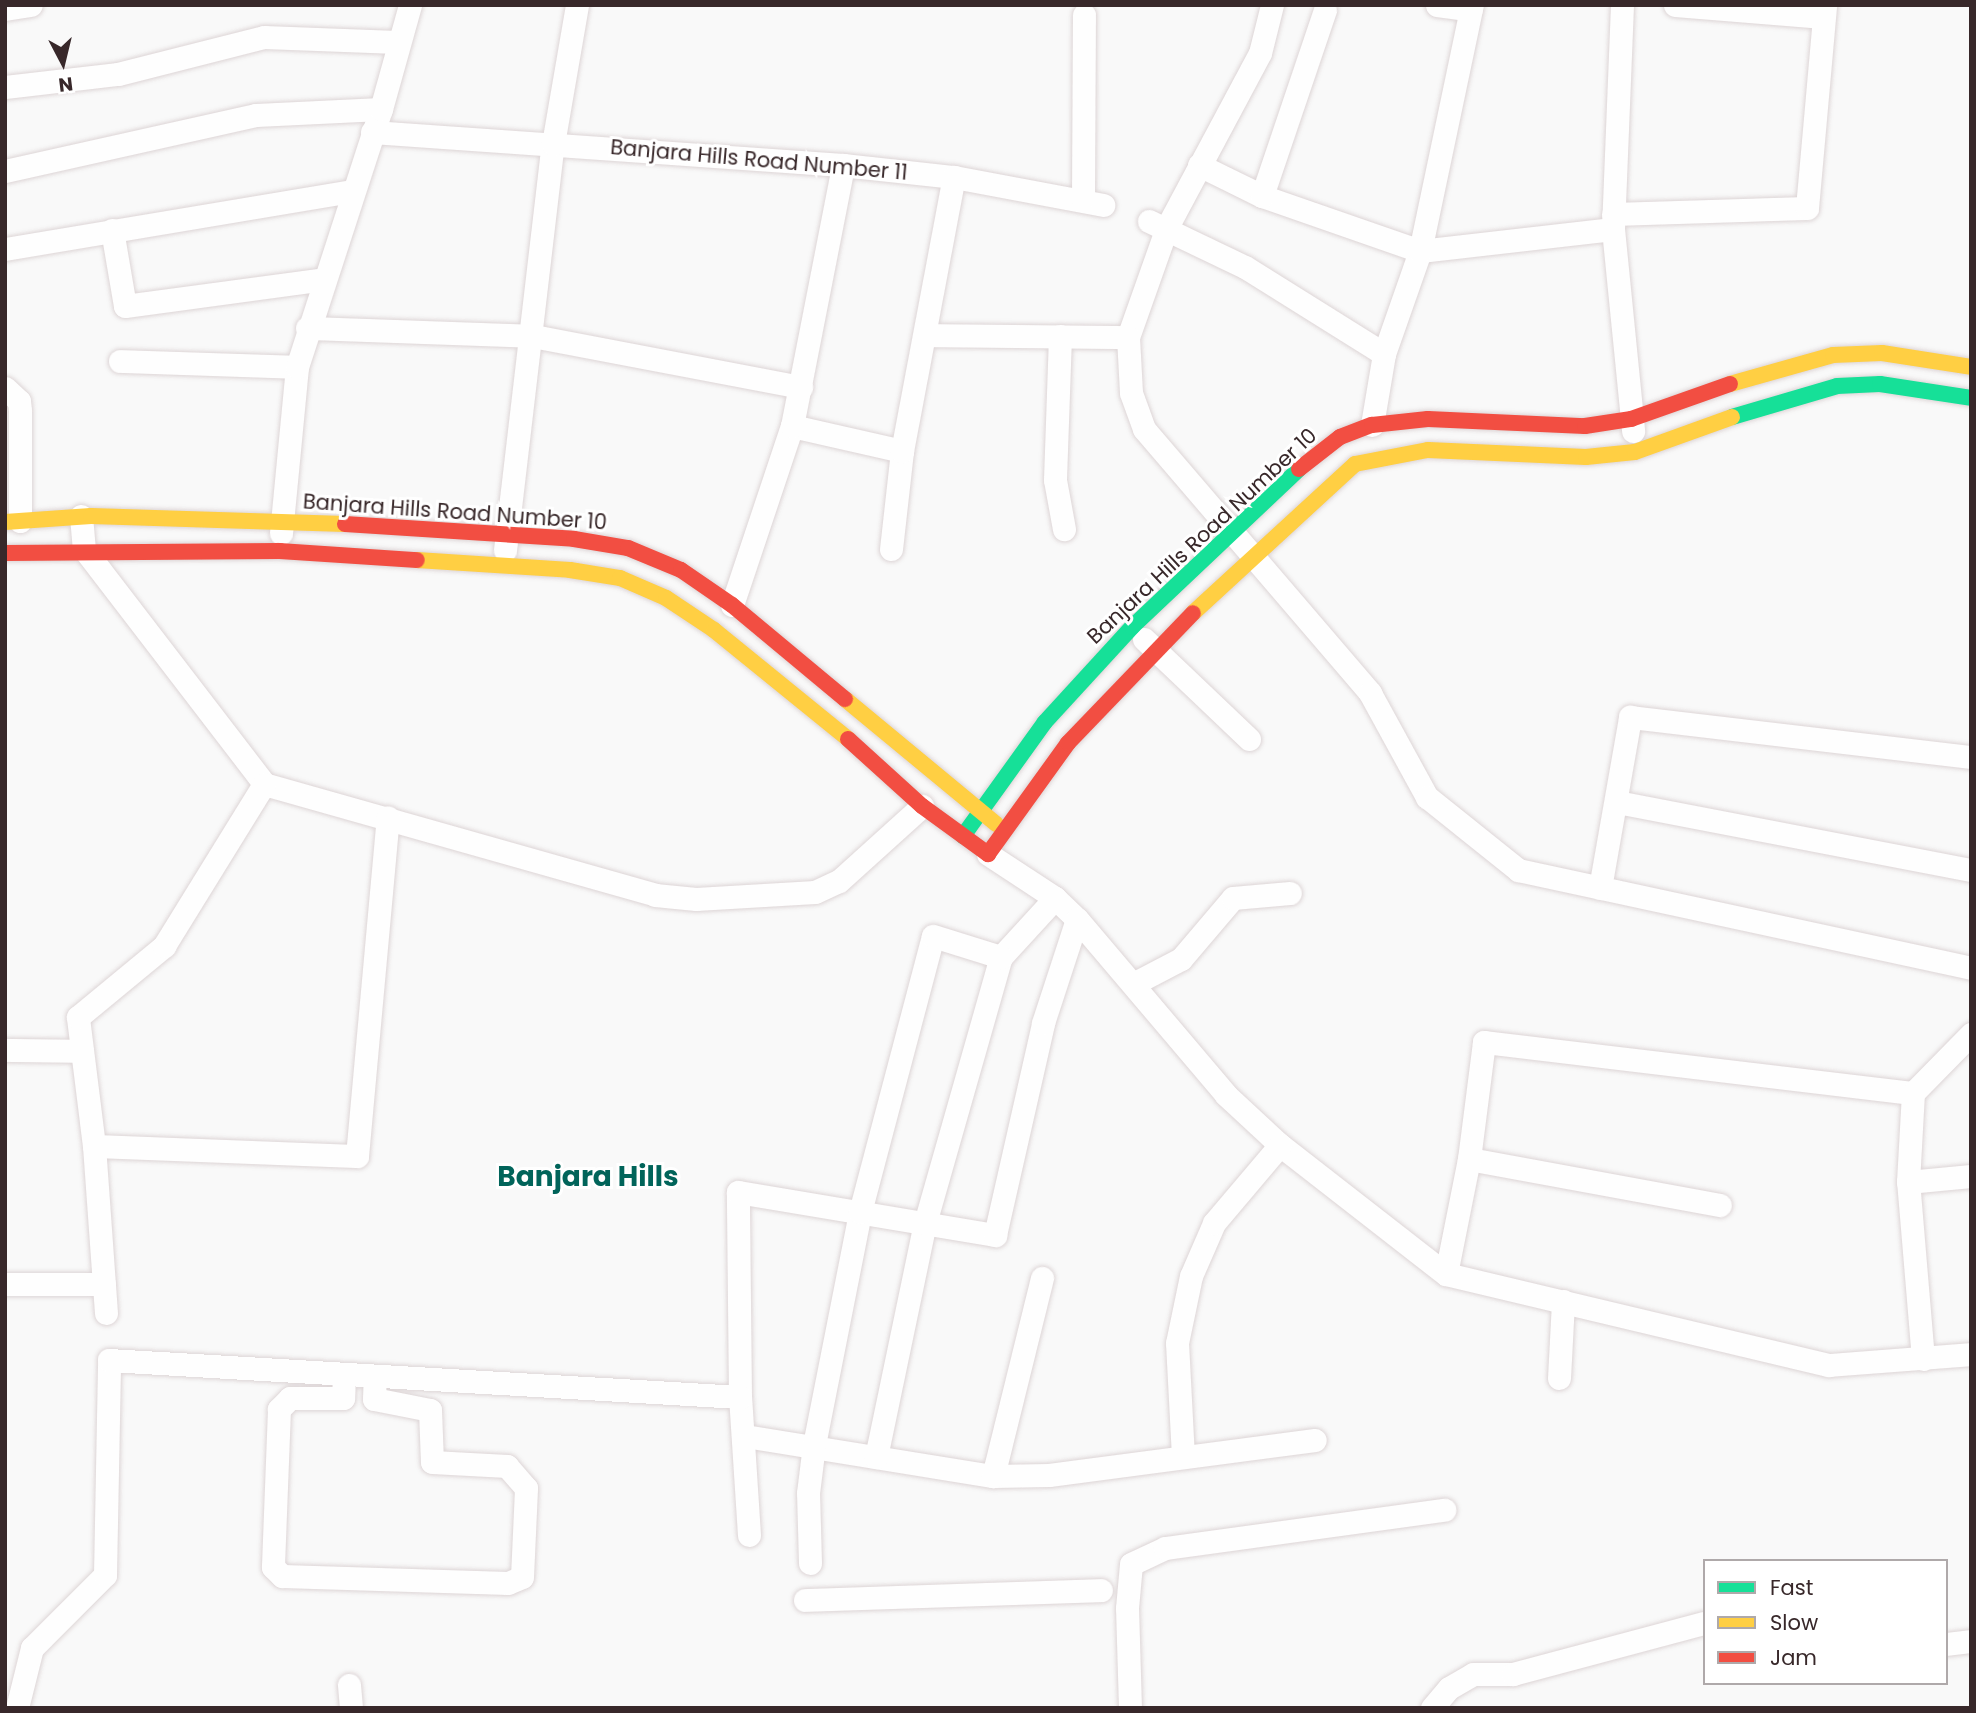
<!DOCTYPE html>
<style>
body{margin:0}
#map{position:relative;width:1976px;height:1713px;overflow:hidden;background:#f9f9f9;font-family:Poppins,sans-serif}
div>[style]{position:absolute}
.roads{filter:drop-shadow(0 0 2px #ddd5d6) drop-shadow(0 0 2px #ddd5d6)}
.street>*{height:23px;margin:-11.5px;padding:0 11.5px;transform-origin:11.5px;border-radius:11.5px;background:#fefefe}
.fast>*{height:16px;margin:-8px;padding:0 8px;transform-origin:8px;border-radius:8px;background:#16e098}
.slow>*{height:16px;margin:-8px;padding:0 8px;transform-origin:8px;border-radius:8px;background:#ffcf43}
.jam>*{height:16px;margin:-8px;padding:0 8px;transform-origin:8px;border-radius:8px;background:#f24e42}
span{translate:-50% -50%;white-space:nowrap;text-align:center;line-height:1.15;-webkit-text-stroke:6px #fff;paint-order:stroke}
.street-label{font-size:21px;color:#38282a}
.district-label{font-size:28px;color:#01645a;font-weight:700}
.frame{position:absolute;inset:0;border:7px solid #38282a;pointer-events:none}
.legend{position:absolute;left:1703px;top:1559px;width:245px;height:126px;box-sizing:border-box;background:#fff;border:2px solid #afa9aa;margin:0;padding:9px 12px;list-style:none;font-size:21px;color:#38282a}
.legend li{display:flex;align-items:center;gap:14px;height:35px}
.legend b{width:35px;border:2px solid #afa9aa}
.north{position:absolute;left:28px;top:28px;width:70px;height:70px;-webkit-text-stroke:5px #fff;paint-order:stroke;rotate:173deg;font-size:19px;font-weight:700;line-height:28px;text-align:center;color:#38282a}
.north::after{content:'';display:block;margin:auto;width:24px;height:32px;background:#38282a;clip-path:polygon(50% 0,100% 100%,50% 72%,0 100%)}
</style>
<div id="map">
<div class="roads">
<div class="street">
<div style="left:1272px;top:5px;width:49px;rotate:104deg"></div>
<div style="left:1260px;top:53px;width:197px;rotate:118.1deg"></div>
<div style="left:1167px;top:227px;width:117px;rotate:109.5deg"></div>
<div style="left:1128px;top:337px;width:56px;rotate:86.9deg"></div>
<div style="left:1131px;top:393px;width:38px;rotate:70deg"></div>
<div style="left:1144px;top:429px;width:348px;rotate:49.4deg"></div>
<div style="left:1370px;top:693px;width:119px;rotate:61.3deg"></div>
<div style="left:1427px;top:797px;width:117px;rotate:38.7deg"></div>
<div style="left:1518px;top:870px;width:463px;rotate:12.2deg"></div>
<div style="left:1437px;top:5px;width:34px;rotate:8deg"></div>
<div style="left:1622px;top:5px;width:224px;rotate:92.3deg"></div>
<div style="left:1613px;top:229px;width:203px;rotate:84.3deg"></div>
<div style="left:1675px;top:5px;width:149px;rotate:4.6deg"></div>
<div style="left:5px;top:9px;width:26px;rotate:-9deg"></div>
<div style="left:5px;top:87px;width:114px;rotate:-6.6deg"></div>
<div style="left:118px;top:74px;width:151px;rotate:-14.2deg"></div>
<div style="left:264px;top:37px;width:133px;rotate:2.2deg"></div>
<div style="left:372px;top:132px;width:472px;rotate:4deg"></div>
<div style="left:843px;top:165px;width:112px;rotate:6.2deg"></div>
<div style="left:954px;top:177px;width:152px;rotate:10.6deg"></div>
<div style="left:1199px;top:165px;width:70px;rotate:26.2deg"></div>
<div style="left:1262px;top:196px;width:167px;rotate:19.2deg"></div>
<div style="left:1420px;top:251px;width:194px;rotate:-6.5deg"></div>
<div style="left:5px;top:171px;width:257px;rotate:-12.6deg"></div>
<div style="left:256px;top:115px;width:125px;rotate:-2.7deg"></div>
<div style="left:1262px;top:196px;width:196px;rotate:-71.3deg"></div>
<div style="left:1083px;top:198px;width:183px;rotate:-89.7deg"></div>
<div style="left:1613px;top:214px;width:194px;rotate:-1.8deg"></div>
<div style="left:1807px;top:208px;width:204px;rotate:-84.9deg"></div>
<div style="left:1149px;top:221px;width:106px;rotate:25.6deg"></div>
<div style="left:1245px;top:267px;width:164px;rotate:32deg"></div>
<div style="left:112px;top:230px;width:77px;rotate:80.3deg"></div>
<div style="left:125px;top:306px;width:201px;rotate:-7.7deg"></div>
<div style="left:5px;top:249px;width:353px;rotate:-9.5deg"></div>
<div style="left:307px;top:328px;width:226px;rotate:2deg"></div>
<div style="left:533px;top:336px;width:273px;rotate:10.8deg"></div>
<div style="left:926px;top:335px;width:202px;rotate:0.6deg"></div>
<div style="left:1060px;top:336px;width:144px;rotate:92deg"></div>
<div style="left:1055px;top:480px;width:50px;rotate:79.6deg"></div>
<div style="left:120px;top:361px;width:177px;rotate:1.9deg"></div>
<div style="left:5px;top:388px;width:19px;rotate:43deg"></div>
<div style="left:19px;top:401px;width:10px;rotate:84deg"></div>
<div style="left:20px;top:411px;width:110px;rotate:90deg"></div>
<div style="left:1372px;top:425px;width:72px;rotate:-80.4deg"></div>
<div style="left:1384px;top:354px;width:109px;rotate:-70.7deg"></div>
<div style="left:1420px;top:251px;width:251px;rotate:-78.1deg"></div>
<div style="left:792px;top:426px;width:113px;rotate:12.8deg"></div>
<div style="left:81px;top:516px;width:33px;rotate:85deg"></div>
<div style="left:84px;top:549px;width:296px;rotate:52.5deg"></div>
<div style="left:264px;top:784px;width:406px;rotate:15.8deg"></div>
<div style="left:655px;top:895px;width:41px;rotate:5.6deg"></div>
<div style="left:696px;top:899px;width:119px;rotate:-3.4deg"></div>
<div style="left:815px;top:892px;width:26px;rotate:-25deg"></div>
<div style="left:839px;top:881px;width:112px;rotate:-42.1deg"></div>
<div style="left:281px;top:533px;width:167px;rotate:-84.5deg"></div>
<div style="left:297px;top:367px;width:271px;rotate:-72deg"></div>
<div style="left:381px;top:109px;width:108px;rotate:-74.4deg"></div>
<div style="left:891px;top:549px;width:99px;rotate:-83.6deg"></div>
<div style="left:902px;top:451px;width:279px;rotate:-79.3deg"></div>
<div style="left:505px;top:550px;width:409px;rotate:-83.3deg"></div>
<div style="left:553px;top:144px;width:141px;rotate:-80.2deg"></div>
<div style="left:732px;top:605px;width:189px;rotate:-71.5deg"></div>
<div style="left:792px;top:426px;width:266px;rotate:-78.9deg"></div>
<div style="left:1144px;top:639px;width:145px;rotate:43.6deg"></div>
<div style="left:1617px;top:802px;width:360px;rotate:10.9deg"></div>
<div style="left:988px;top:854px;width:80px;rotate:33.3deg"></div>
<div style="left:1055px;top:898px;width:30px;rotate:44deg"></div>
<div style="left:1077px;top:919px;width:231px;rotate:49.7deg"></div>
<div style="left:1226px;top:1095px;width:74px;rotate:42.8deg"></div>
<div style="left:1280px;top:1145px;width:210px;rotate:37.9deg"></div>
<div style="left:1446px;top:1274px;width:394px;rotate:13.4deg"></div>
<div style="left:1829px;top:1365px;width:142px;rotate:-4.4deg"></div>
<div style="left:1600px;top:888px;width:174px;rotate:-80deg"></div>
<div style="left:1630px;top:717px;width:343px;rotate:6.7deg"></div>
<div style="left:1133px;top:984px;width:54px;rotate:-27.5deg"></div>
<div style="left:1181px;top:959px;width:80px;rotate:-49.6deg"></div>
<div style="left:1233px;top:898px;width:57px;rotate:-5deg"></div>
<div style="left:5px;top:1050px;width:77px;rotate:0.7deg"></div>
<div style="left:94px;top:1146px;width:263px;rotate:2.2deg"></div>
<div style="left:357px;top:1156px;width:340px;rotate:-84.8deg"></div>
<div style="left:1469px;top:1159px;width:255px;rotate:10.4deg"></div>
<div style="left:1908px;top:1182px;width:63px;rotate:-5.4deg"></div>
<div style="left:1446px;top:1274px;width:117px;rotate:-78.7deg"></div>
<div style="left:1469px;top:1159px;width:118px;rotate:-82.7deg"></div>
<div style="left:1484px;top:1042px;width:432px;rotate:6.8deg"></div>
<div style="left:5px;top:1284px;width:99px"></div>
<div style="left:106px;top:1313px;width:167px;rotate:-94.1deg"></div>
<div style="left:94px;top:1146px;width:130px;rotate:-97.1deg"></div>
<div style="left:78px;top:1017px;width:112px;rotate:-39.5deg"></div>
<div style="left:164px;top:946px;width:190px;rotate:-58.3deg"></div>
<div style="left:1923px;top:1359px;width:178px;rotate:-94.8deg"></div>
<div style="left:1908px;top:1182px;width:89px;rotate:-86.8deg"></div>
<div style="left:1913px;top:1093px;width:83px;rotate:-45.5deg"></div>
<div style="left:344px;top:1374px;width:24px;rotate:92deg"></div>
<div style="left:343px;top:1398px;width:53px;rotate:180deg"></div>
<div style="left:290px;top:1398px;width:16px;rotate:135deg"></div>
<div style="left:279px;top:1409px;width:158px;rotate:92.2deg"></div>
<div style="left:273px;top:1567px;width:13px;rotate:45deg"></div>
<div style="left:282px;top:1576px;width:226px;rotate:1.8deg"></div>
<div style="left:508px;top:1583px;width:15px;rotate:-23deg"></div>
<div style="left:522px;top:1577px;width:89px;rotate:-87.4deg"></div>
<div style="left:526px;top:1488px;width:29px;rotate:-131deg"></div>
<div style="left:507px;top:1466px;width:75px;rotate:-176.9deg"></div>
<div style="left:432px;top:1462px;width:52px;rotate:-92.2deg"></div>
<div style="left:430px;top:1410px;width:57px;rotate:-168.9deg"></div>
<div style="left:374px;top:1399px;width:23px;rotate:-88deg"></div>
<div style="left:1559px;top:1378px;width:77px;rotate:-87deg"></div>
<div style="left:745px;top:1436px;width:251px;rotate:9.2deg"></div>
<div style="left:993px;top:1476px;width:56px;rotate:-1deg"></div>
<div style="left:1049px;top:1475px;width:268px;rotate:-7.5deg"></div>
<div style="left:876px;top:1457px;width:239px;rotate:-78.2deg"></div>
<div style="left:925px;top:1223px;width:277px;rotate:-74.1deg"></div>
<div style="left:1001px;top:957px;width:80px;rotate:-47.5deg"></div>
<div style="left:1183px;top:1457px;width:114px;rotate:-93deg"></div>
<div style="left:1177px;top:1343px;width:68px;rotate:-78.2deg"></div>
<div style="left:1191px;top:1276px;width:58px;rotate:-66.5deg"></div>
<div style="left:1214px;top:1223px;width:102px;rotate:-49.8deg"></div>
<div style="left:993px;top:1476px;width:204px;rotate:-76.1deg"></div>
<div style="left:749px;top:1535px;width:138px;rotate:-93.7deg"></div>
<div style="left:740px;top:1397px;width:205px;rotate:-90.6deg"></div>
<div style="left:738px;top:1192px;width:261px;rotate:9.5deg"></div>
<div style="left:995px;top:1235px;width:217px;rotate:-77.2deg"></div>
<div style="left:1043px;top:1023px;width:109px;rotate:-71.9deg"></div>
<div style="left:810px;top:1563px;width:70px;rotate:-91.6deg"></div>
<div style="left:808px;top:1493px;width:48px;rotate:-82.9deg"></div>
<div style="left:814px;top:1445px;width:237px;rotate:-78.8deg"></div>
<div style="left:860px;top:1212px;width:285px;rotate:-75.2deg"></div>
<div style="left:933px;top:936px;width:71px;rotate:17.2deg"></div>
<div style="left:805px;top:1600px;width:296px;rotate:-1.9deg"></div>
<div style="left:1946px;top:1644px;width:25px;rotate:-7deg"></div>
<div style="left:349px;top:1685px;width:23px;rotate:85deg"></div>
<div style="left:17px;top:1708px;width:62px;rotate:-76deg"></div>
<div style="left:32px;top:1648px;width:103px;rotate:-45deg"></div>
<div style="left:105px;top:1575px;width:215px;rotate:-88.9deg"></div>
<div style="left:109px;top:1360px;width:632px;rotate:3.36deg"></div>
<div style="left:1130px;top:1708px;width:100px;rotate:-91.7deg"></div>
<div style="left:1127px;top:1608px;width:44px;rotate:-84.8deg"></div>
<div style="left:1131px;top:1564px;width:38px;rotate:-25deg"></div>
<div style="left:1165px;top:1548px;width:282px;rotate:-7.8deg"></div>
<div style="left:1432px;top:1708px;width:26px;rotate:-50deg"></div>
<div style="left:1449px;top:1688px;width:28px;rotate:-30deg"></div>
<div style="left:1473px;top:1674px;width:40px"></div>
<div style="left:1513px;top:1674px;width:197px;rotate:-15deg"></div>
</div>
<div class="fast">
<div style="left:1732px;top:417px;width:109px;rotate:-16.4deg"></div>
<div style="left:1837px;top:386px;width:43px;rotate:-2.7deg"></div>
<div style="left:1880px;top:384px;width:92px;rotate:8.7deg"></div>
<div style="left:963px;top:836px;width:140px;rotate:-54.3deg"></div>
<div style="left:1045px;top:722px;width:129px;rotate:-47.5deg"></div>
<div style="left:1132px;top:627px;width:230px;rotate:-43.4deg"></div>
</div>
<div class="slow">
<div style="left:1730px;top:384px;width:107px;rotate:-15.7deg"></div>
<div style="left:1833px;top:355px;width:49px;rotate:-2.3deg"></div>
<div style="left:1882px;top:353px;width:90px;rotate:8.9deg"></div>
<div style="left:5px;top:522px;width:86px;rotate:-4deg"></div>
<div style="left:91px;top:516px;width:254px;rotate:1.8deg"></div>
<div style="left:417px;top:560px;width:153px;rotate:3.7deg"></div>
<div style="left:570px;top:570px;width:51px;rotate:9.1deg"></div>
<div style="left:620px;top:578px;width:50px;rotate:23.5deg"></div>
<div style="left:666px;top:598px;width:58px;rotate:33.7deg"></div>
<div style="left:714px;top:630px;width:173px;rotate:39.1deg"></div>
<div style="left:1193px;top:613px;width:220px;rotate:-42.6deg"></div>
<div style="left:1355px;top:464px;width:74px;rotate:-10.9deg"></div>
<div style="left:1428px;top:450px;width:158px;rotate:2.5deg"></div>
<div style="left:1586px;top:457px;width:49px;rotate:-5.8deg"></div>
<div style="left:1635px;top:452px;width:103px;rotate:-19.8deg"></div>
<div style="left:845px;top:699px;width:196px;rotate:39.6deg"></div>
</div>
<div class="jam">
<div style="left:1299px;top:469px;width:52px;rotate:-38deg"></div>
<div style="left:1340px;top:437px;width:34px;rotate:-21deg"></div>
<div style="left:1372px;top:425px;width:56px;rotate:-6.1deg"></div>
<div style="left:1428px;top:419px;width:157px;rotate:2.6deg"></div>
<div style="left:1585px;top:426px;width:47px;rotate:-8.7deg"></div>
<div style="left:1631px;top:419px;width:105px;rotate:-19.5deg"></div>
<div style="left:345px;top:524px;width:229px;rotate:3.7deg"></div>
<div style="left:574px;top:539px;width:55px;rotate:9.5deg"></div>
<div style="left:628px;top:548px;width:57px;rotate:22.5deg"></div>
<div style="left:681px;top:570px;width:62px;rotate:34.5deg"></div>
<div style="left:732px;top:605px;width:147px;rotate:39.8deg"></div>
<div style="left:5px;top:553px;width:275px;rotate:-0.4deg"></div>
<div style="left:280px;top:551px;width:137px;rotate:3.8deg"></div>
<div style="left:848px;top:739px;width:100px;rotate:42.2deg"></div>
<div style="left:922px;top:806px;width:82px;rotate:36deg"></div>
<div style="left:988px;top:854px;width:137px;rotate:-54.2deg"></div>
<div style="left:1068px;top:743px;width:180px;rotate:-46.1deg"></div>
</div>
</div>
<div class="street-label">
<span style="left:759px;top:160px;rotate:5deg">Banjara Hills Road Number 11</span>
<span style="left:455px;top:512px;rotate:4deg">Banjara Hills Road Number 10</span>
<span style="left:1202px;top:536px;rotate:-43deg">Banjara Hills Road Number 10</span>
</div>
<div class="district-label">
<span style="left:588px;top:1177px">Banjara Hills</span>
</div>
<div class="frame"></div>
<ul class="legend">
<li><b style="height:9px;background:#16e098"></b>Fast</li>
<li><b style="height:9px;background:#ffcf43"></b>Slow</li>
<li><b style="height:9px;background:#f24e42"></b>Jam</li>
</ul>
<div class="north">N</div>
</div>
